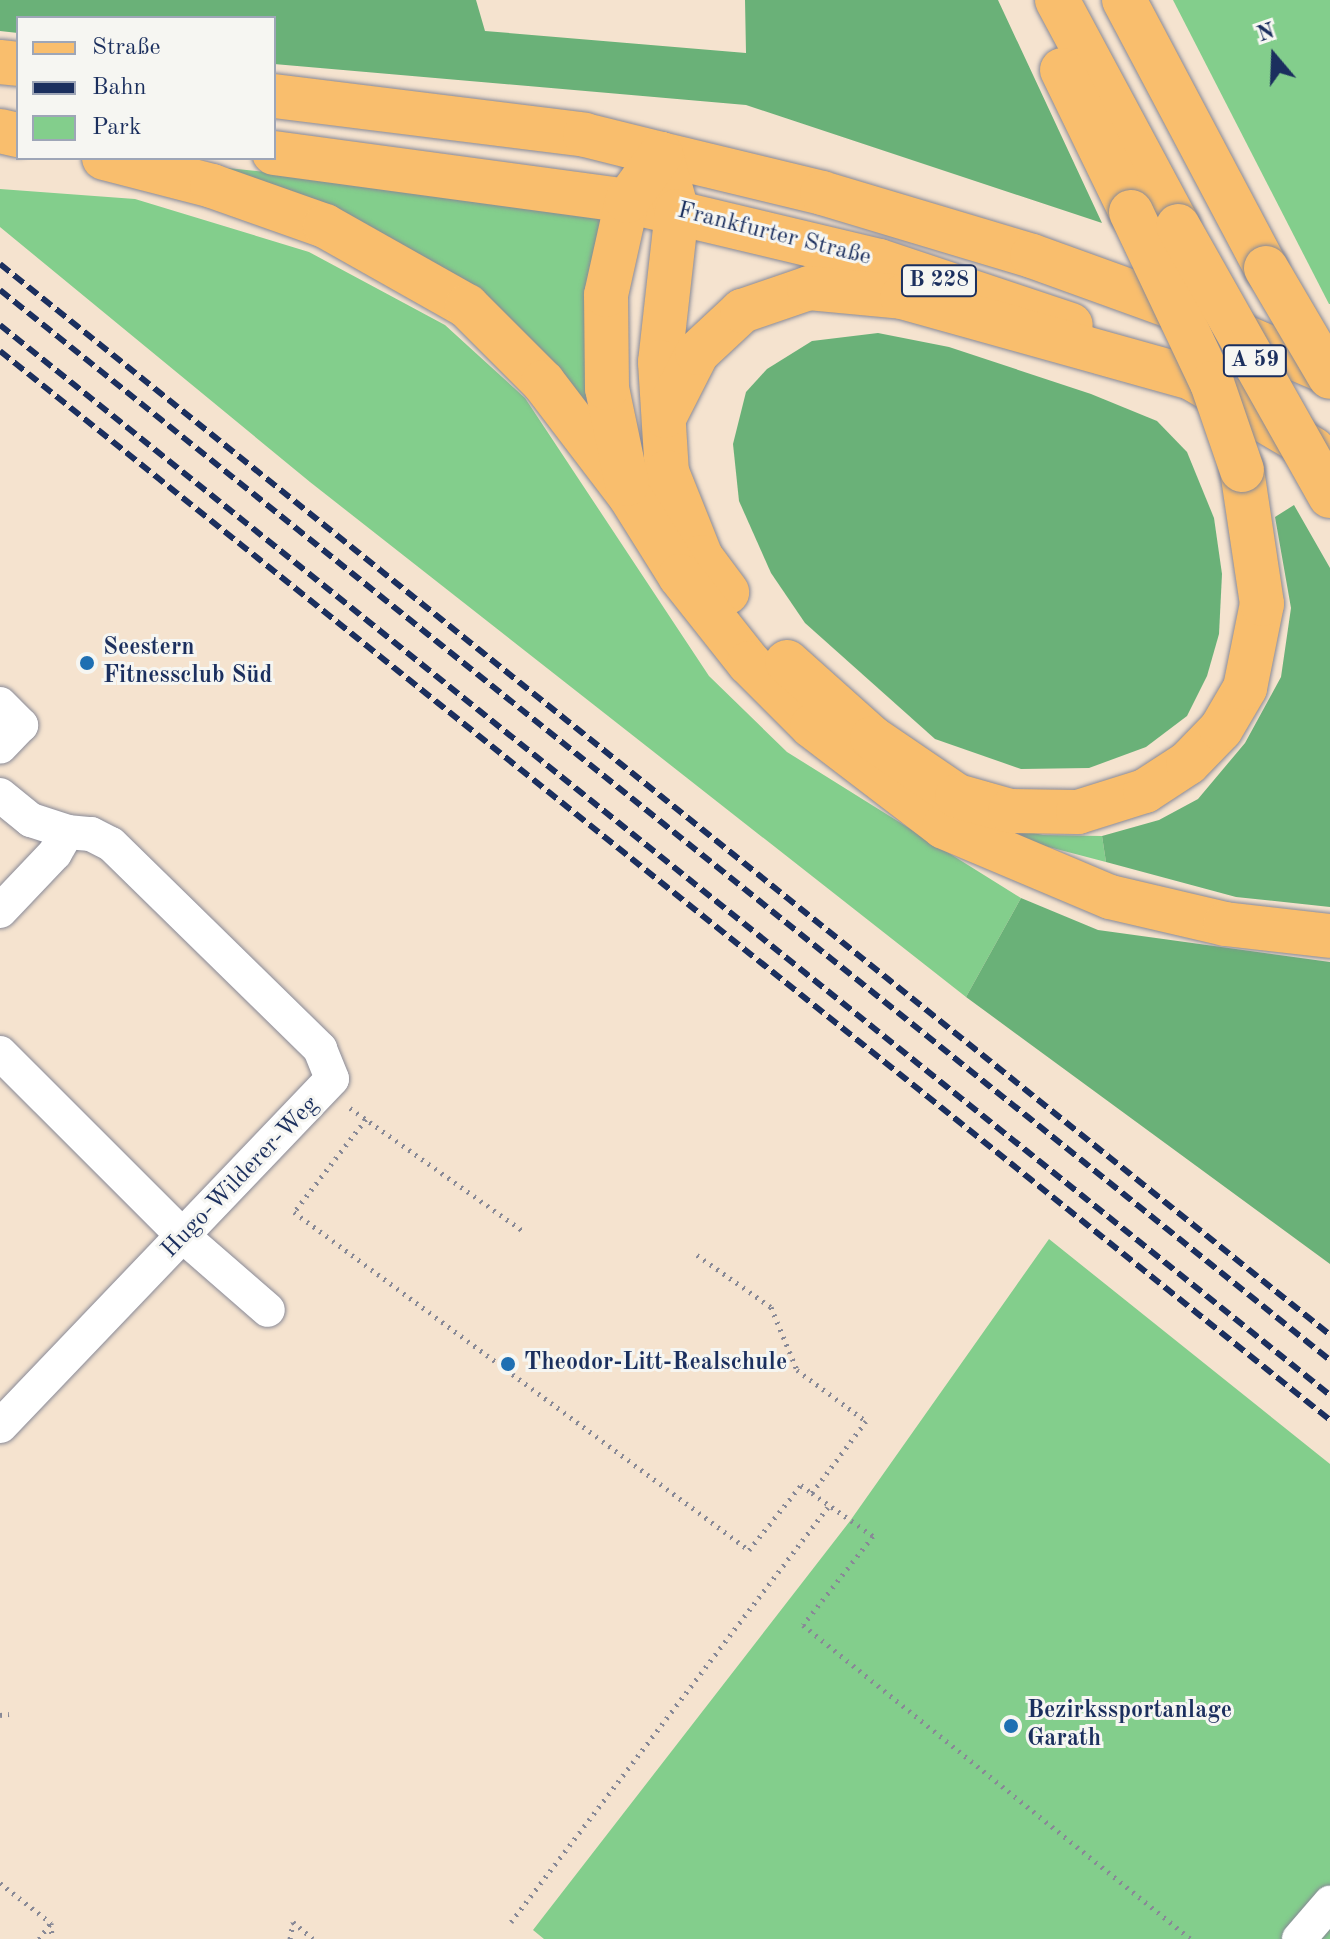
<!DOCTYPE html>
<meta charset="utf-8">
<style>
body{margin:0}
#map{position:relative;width:1330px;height:1939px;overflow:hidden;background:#f5e3cf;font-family:"Old Standard TT",serif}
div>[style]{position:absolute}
.green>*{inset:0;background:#83ce8c}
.forest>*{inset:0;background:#6ab178}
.path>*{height:5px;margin-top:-2.5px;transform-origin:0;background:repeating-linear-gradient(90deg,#888996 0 2px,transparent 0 8px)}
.roads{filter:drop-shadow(0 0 2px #888996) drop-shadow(0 0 2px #888996)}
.minor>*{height:34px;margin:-17px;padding:0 17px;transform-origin:17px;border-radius:17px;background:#fff}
.major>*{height:44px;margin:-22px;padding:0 22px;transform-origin:22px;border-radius:22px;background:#f9be6d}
.highway>*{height:44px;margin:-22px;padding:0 22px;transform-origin:22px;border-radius:22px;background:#f9be6d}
.rail>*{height:6px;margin-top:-3px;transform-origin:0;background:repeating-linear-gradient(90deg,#1b2f5e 0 12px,transparent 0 18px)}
.bridges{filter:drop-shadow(0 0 2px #888996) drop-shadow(0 0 2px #888996)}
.highway-bridge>*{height:44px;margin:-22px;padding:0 22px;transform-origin:22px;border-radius:22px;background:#f9be6d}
.dots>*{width:22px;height:22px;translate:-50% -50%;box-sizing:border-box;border:4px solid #f6f6f2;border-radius:50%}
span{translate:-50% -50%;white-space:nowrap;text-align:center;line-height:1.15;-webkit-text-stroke:6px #f6f6f2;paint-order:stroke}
.shield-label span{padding:2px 6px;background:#f6f6f2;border:2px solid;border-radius:6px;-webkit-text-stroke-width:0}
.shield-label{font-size:22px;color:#1b2f5e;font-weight:700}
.street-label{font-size:24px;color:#1b2f5e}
.poi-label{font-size:24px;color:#1b2f5e;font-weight:700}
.left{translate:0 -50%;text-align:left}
.legend{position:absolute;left:16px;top:16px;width:260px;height:144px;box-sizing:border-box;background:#f6f6f2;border:2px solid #9ea6b7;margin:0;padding:10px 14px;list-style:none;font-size:24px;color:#1b2f5e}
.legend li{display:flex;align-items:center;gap:16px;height:40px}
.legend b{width:40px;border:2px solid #9ea6b7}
.north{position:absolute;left:1234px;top:16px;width:80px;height:80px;-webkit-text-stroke:6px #f6f6f2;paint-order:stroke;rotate:341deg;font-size:22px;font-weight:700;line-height:32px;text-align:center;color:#1b2f5e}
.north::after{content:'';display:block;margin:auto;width:28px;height:36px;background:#1b2f5e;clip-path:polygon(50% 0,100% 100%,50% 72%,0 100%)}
</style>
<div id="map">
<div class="green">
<div style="clip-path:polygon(1173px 0,1330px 0,1330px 304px,1329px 304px)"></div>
<div style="clip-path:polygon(180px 163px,427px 189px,609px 219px,604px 435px,564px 376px)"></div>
<div style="clip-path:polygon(0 189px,135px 199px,309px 252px,445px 325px,525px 398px,709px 676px,787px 752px,1021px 898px,966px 997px,310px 482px,0 227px)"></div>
<div style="clip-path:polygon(996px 825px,1043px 835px,1102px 836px,1106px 862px,1041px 845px)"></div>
<div style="clip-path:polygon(1049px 1239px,1330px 1464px,1330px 1939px,544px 1939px,533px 1930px,850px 1521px)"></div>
</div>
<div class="forest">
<div style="clip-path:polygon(0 0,476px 0,485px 31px,746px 53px,745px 0,998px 0,1102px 223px,746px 105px,274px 64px,274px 18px,18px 18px,18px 33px,0 31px)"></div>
<div style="clip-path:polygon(878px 333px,949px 347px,1091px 394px,1157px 421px,1187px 452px,1214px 518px,1222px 574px,1219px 634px,1207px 676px,1187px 716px,1146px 747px,1089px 768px,1021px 769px,935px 739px,805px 623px,771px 573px,739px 501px,733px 444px,746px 392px,767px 369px,812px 341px)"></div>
<div style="clip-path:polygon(1294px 505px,1330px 568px,1330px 907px,1236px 897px,1106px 862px,1102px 836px,1159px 820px,1198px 799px,1245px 743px,1281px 677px,1291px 608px,1275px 517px)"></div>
<div style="clip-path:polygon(1021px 898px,1098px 930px,1330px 962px,1330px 1264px,966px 997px)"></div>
</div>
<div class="path">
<div style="left:350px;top:1108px;width:212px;rotate:35.4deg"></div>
<div style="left:366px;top:1119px;width:118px;rotate:127.7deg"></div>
<div style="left:294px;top:1212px;width:567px;rotate:36.61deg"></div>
<div style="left:749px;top:1550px;width:83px;rotate:-51.3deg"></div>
<div style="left:801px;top:1485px;width:14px;rotate:36deg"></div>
<div style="left:697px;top:1255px;width:90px;rotate:35.1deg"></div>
<div style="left:771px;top:1307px;width:68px;rotate:67.6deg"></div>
<div style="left:797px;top:1370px;width:86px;rotate:36.5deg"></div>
<div style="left:866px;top:1421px;width:90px;rotate:126.9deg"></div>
<div style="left:812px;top:1493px;width:75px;rotate:35.2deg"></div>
<div style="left:873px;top:1536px;width:113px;rotate:128.2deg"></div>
<div style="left:803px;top:1625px;width:499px;rotate:39deg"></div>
<div style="left:0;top:1715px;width:9px;rotate:-6deg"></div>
<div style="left:0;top:1883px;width:65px;rotate:38.1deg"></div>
<div style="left:51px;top:1923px;width:16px;rotate:86deg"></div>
<div style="left:293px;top:1922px;width:26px;rotate:40deg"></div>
<div style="left:511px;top:1922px;width:522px;rotate:-52.63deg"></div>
<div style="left:39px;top:1939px;width:19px;rotate:-54deg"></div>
<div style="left:290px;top:1939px;width:17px;rotate:-80deg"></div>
</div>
<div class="roads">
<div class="minor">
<div style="left:0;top:704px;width:30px;rotate:45deg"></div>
<div style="left:21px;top:725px;width:30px;rotate:134deg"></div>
<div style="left:0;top:795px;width:40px;rotate:39deg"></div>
<div style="left:31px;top:820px;width:38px;rotate:18deg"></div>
<div style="left:67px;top:832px;width:24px;rotate:5deg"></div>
<div style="left:91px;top:834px;width:22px;rotate:27deg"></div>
<div style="left:111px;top:844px;width:293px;rotate:44.4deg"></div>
<div style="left:320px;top:1049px;width:32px;rotate:68deg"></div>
<div style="left:332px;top:1079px;width:480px;rotate:133.7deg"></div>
<div style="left:0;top:911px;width:80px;rotate:-46.5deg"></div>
<div style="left:55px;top:853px;width:24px;rotate:-60deg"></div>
<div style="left:0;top:1053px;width:260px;rotate:45deg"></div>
<div style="left:184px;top:1237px;width:111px;rotate:41deg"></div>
<div style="left:1299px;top:1939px;width:48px;rotate:-49.3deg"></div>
</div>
<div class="major">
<div style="left:661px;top:154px;width:166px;rotate:13.6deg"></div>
<div style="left:822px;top:193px;width:219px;rotate:16.7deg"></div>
<div style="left:1032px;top:256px;width:150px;rotate:19.9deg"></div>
<div style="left:1173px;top:307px;width:170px;rotate:22.8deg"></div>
<div style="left:627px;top:201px;width:259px;rotate:13.4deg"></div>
<div style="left:879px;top:261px;width:202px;rotate:18.4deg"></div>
<div style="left:1193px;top:379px;width:139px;rotate:30.3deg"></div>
</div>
<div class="highway">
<div style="left:1057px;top:0;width:256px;rotate:61.8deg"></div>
<div style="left:1124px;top:0;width:303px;rotate:62.1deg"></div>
<div style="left:0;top:62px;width:18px;rotate:6deg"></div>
<div style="left:1062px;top:70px;width:158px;rotate:64.1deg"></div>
<div style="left:274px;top:96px;width:313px;rotate:7.1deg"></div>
<div style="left:585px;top:135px;width:78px;rotate:14deg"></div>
<div style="left:0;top:131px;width:18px;rotate:13deg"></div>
<div style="left:274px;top:153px;width:356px;rotate:7.7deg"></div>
<div style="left:661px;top:154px;width:59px;rotate:74.3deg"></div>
<div style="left:677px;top:211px;width:152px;rotate:96.4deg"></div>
<div style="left:660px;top:362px;width:110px;rotate:86.4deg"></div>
<div style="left:667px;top:472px;width:92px;rotate:68.2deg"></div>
<div style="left:701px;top:557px;width:44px;rotate:53.4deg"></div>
<div style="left:104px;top:158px;width:112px;rotate:14.5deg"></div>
<div style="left:212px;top:186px;width:120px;rotate:19.5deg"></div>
<div style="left:325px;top:226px;width:163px;rotate:29.4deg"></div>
<div style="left:467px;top:306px;width:107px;rotate:45deg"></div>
<div style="left:543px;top:382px;width:143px;rotate:52.7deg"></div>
<div style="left:630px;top:496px;width:94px;rotate:58deg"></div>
<div style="left:680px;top:576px;width:111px;rotate:51.6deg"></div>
<div style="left:749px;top:663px;width:89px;rotate:45deg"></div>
<div style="left:812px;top:726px;width:166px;rotate:37.4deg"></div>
<div style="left:944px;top:827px;width:180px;rotate:22.9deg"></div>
<div style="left:1110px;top:897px;width:118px;rotate:13.2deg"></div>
<div style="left:1225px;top:924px;width:106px;rotate:6.5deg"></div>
<div style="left:665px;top:416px;width:71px;rotate:-63.1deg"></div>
<div style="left:697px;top:353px;width:62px;rotate:-43deg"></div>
<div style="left:742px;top:311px;width:71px;rotate:-18.9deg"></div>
<div style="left:809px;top:288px;width:93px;rotate:5.5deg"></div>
<div style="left:902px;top:297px;width:301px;rotate:15.6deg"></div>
<div style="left:627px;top:484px;width:98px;rotate:-101.8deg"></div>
<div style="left:607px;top:388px;width:93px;rotate:-90.6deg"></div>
<div style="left:606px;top:295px;width:96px;rotate:-77.4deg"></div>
<div style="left:627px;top:201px;width:58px;rotate:-54.1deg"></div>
<div style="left:787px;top:662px;width:114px;rotate:41.8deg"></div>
<div style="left:872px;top:738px;width:103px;rotate:34.3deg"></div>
<div style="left:957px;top:796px;width:55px;rotate:15.8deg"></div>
<div style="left:1010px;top:811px;width:68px;rotate:0.8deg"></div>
<div style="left:1078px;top:812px;width:70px;rotate:-17.4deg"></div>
<div style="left:1145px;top:791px;width:51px;rotate:-33.1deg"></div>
<div style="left:1188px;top:763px;width:47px;rotate:-45.9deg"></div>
<div style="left:1221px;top:729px;width:48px;rotate:-59.7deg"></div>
<div style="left:1245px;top:688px;width:86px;rotate:-78.6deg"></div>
<div style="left:1262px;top:604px;width:135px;rotate:-98.5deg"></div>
</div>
</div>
<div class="rail">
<div style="left:0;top:264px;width:1708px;rotate:38.84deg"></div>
<div style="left:0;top:290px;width:1707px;rotate:38.82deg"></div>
<div style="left:0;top:325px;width:1707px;rotate:38.82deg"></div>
<div style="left:0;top:351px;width:1706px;rotate:38.79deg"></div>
</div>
<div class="bridges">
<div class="highway-bridge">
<div style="left:1131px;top:212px;width:189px;rotate:64.7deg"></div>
<div style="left:1212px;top:383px;width:92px;rotate:71deg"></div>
<div style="left:1178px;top:226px;width:310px;rotate:60.6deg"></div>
<div style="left:1266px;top:268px;width:126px;rotate:59.6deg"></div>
</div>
</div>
<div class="dots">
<div style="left:87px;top:663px;background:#1f6fb2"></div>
<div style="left:508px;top:1364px;background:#1f6fb2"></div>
<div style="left:1011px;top:1726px;background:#1f6fb2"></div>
</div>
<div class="shield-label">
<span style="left:939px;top:281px">B 228</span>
<span style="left:1255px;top:361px">A 59</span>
</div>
<div class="street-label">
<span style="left:774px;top:235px;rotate:14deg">Frankfurter Straße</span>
<span style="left:241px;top:1178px;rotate:-46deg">Hugo-Wilderer-Weg</span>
</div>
<div class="poi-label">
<span class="left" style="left:103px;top:663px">Seestern<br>Fitnessclub Süd</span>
<span class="left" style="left:524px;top:1364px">Theodor-Litt-Realschule</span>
<span class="left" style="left:1027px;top:1726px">Bezirkssportanlage<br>Garath</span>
</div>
<ul class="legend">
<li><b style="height:10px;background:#f9be6d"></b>Straße</li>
<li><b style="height:10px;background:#1b2f5e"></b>Bahn</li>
<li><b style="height:22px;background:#83ce8c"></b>Park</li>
</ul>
<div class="north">N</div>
</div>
